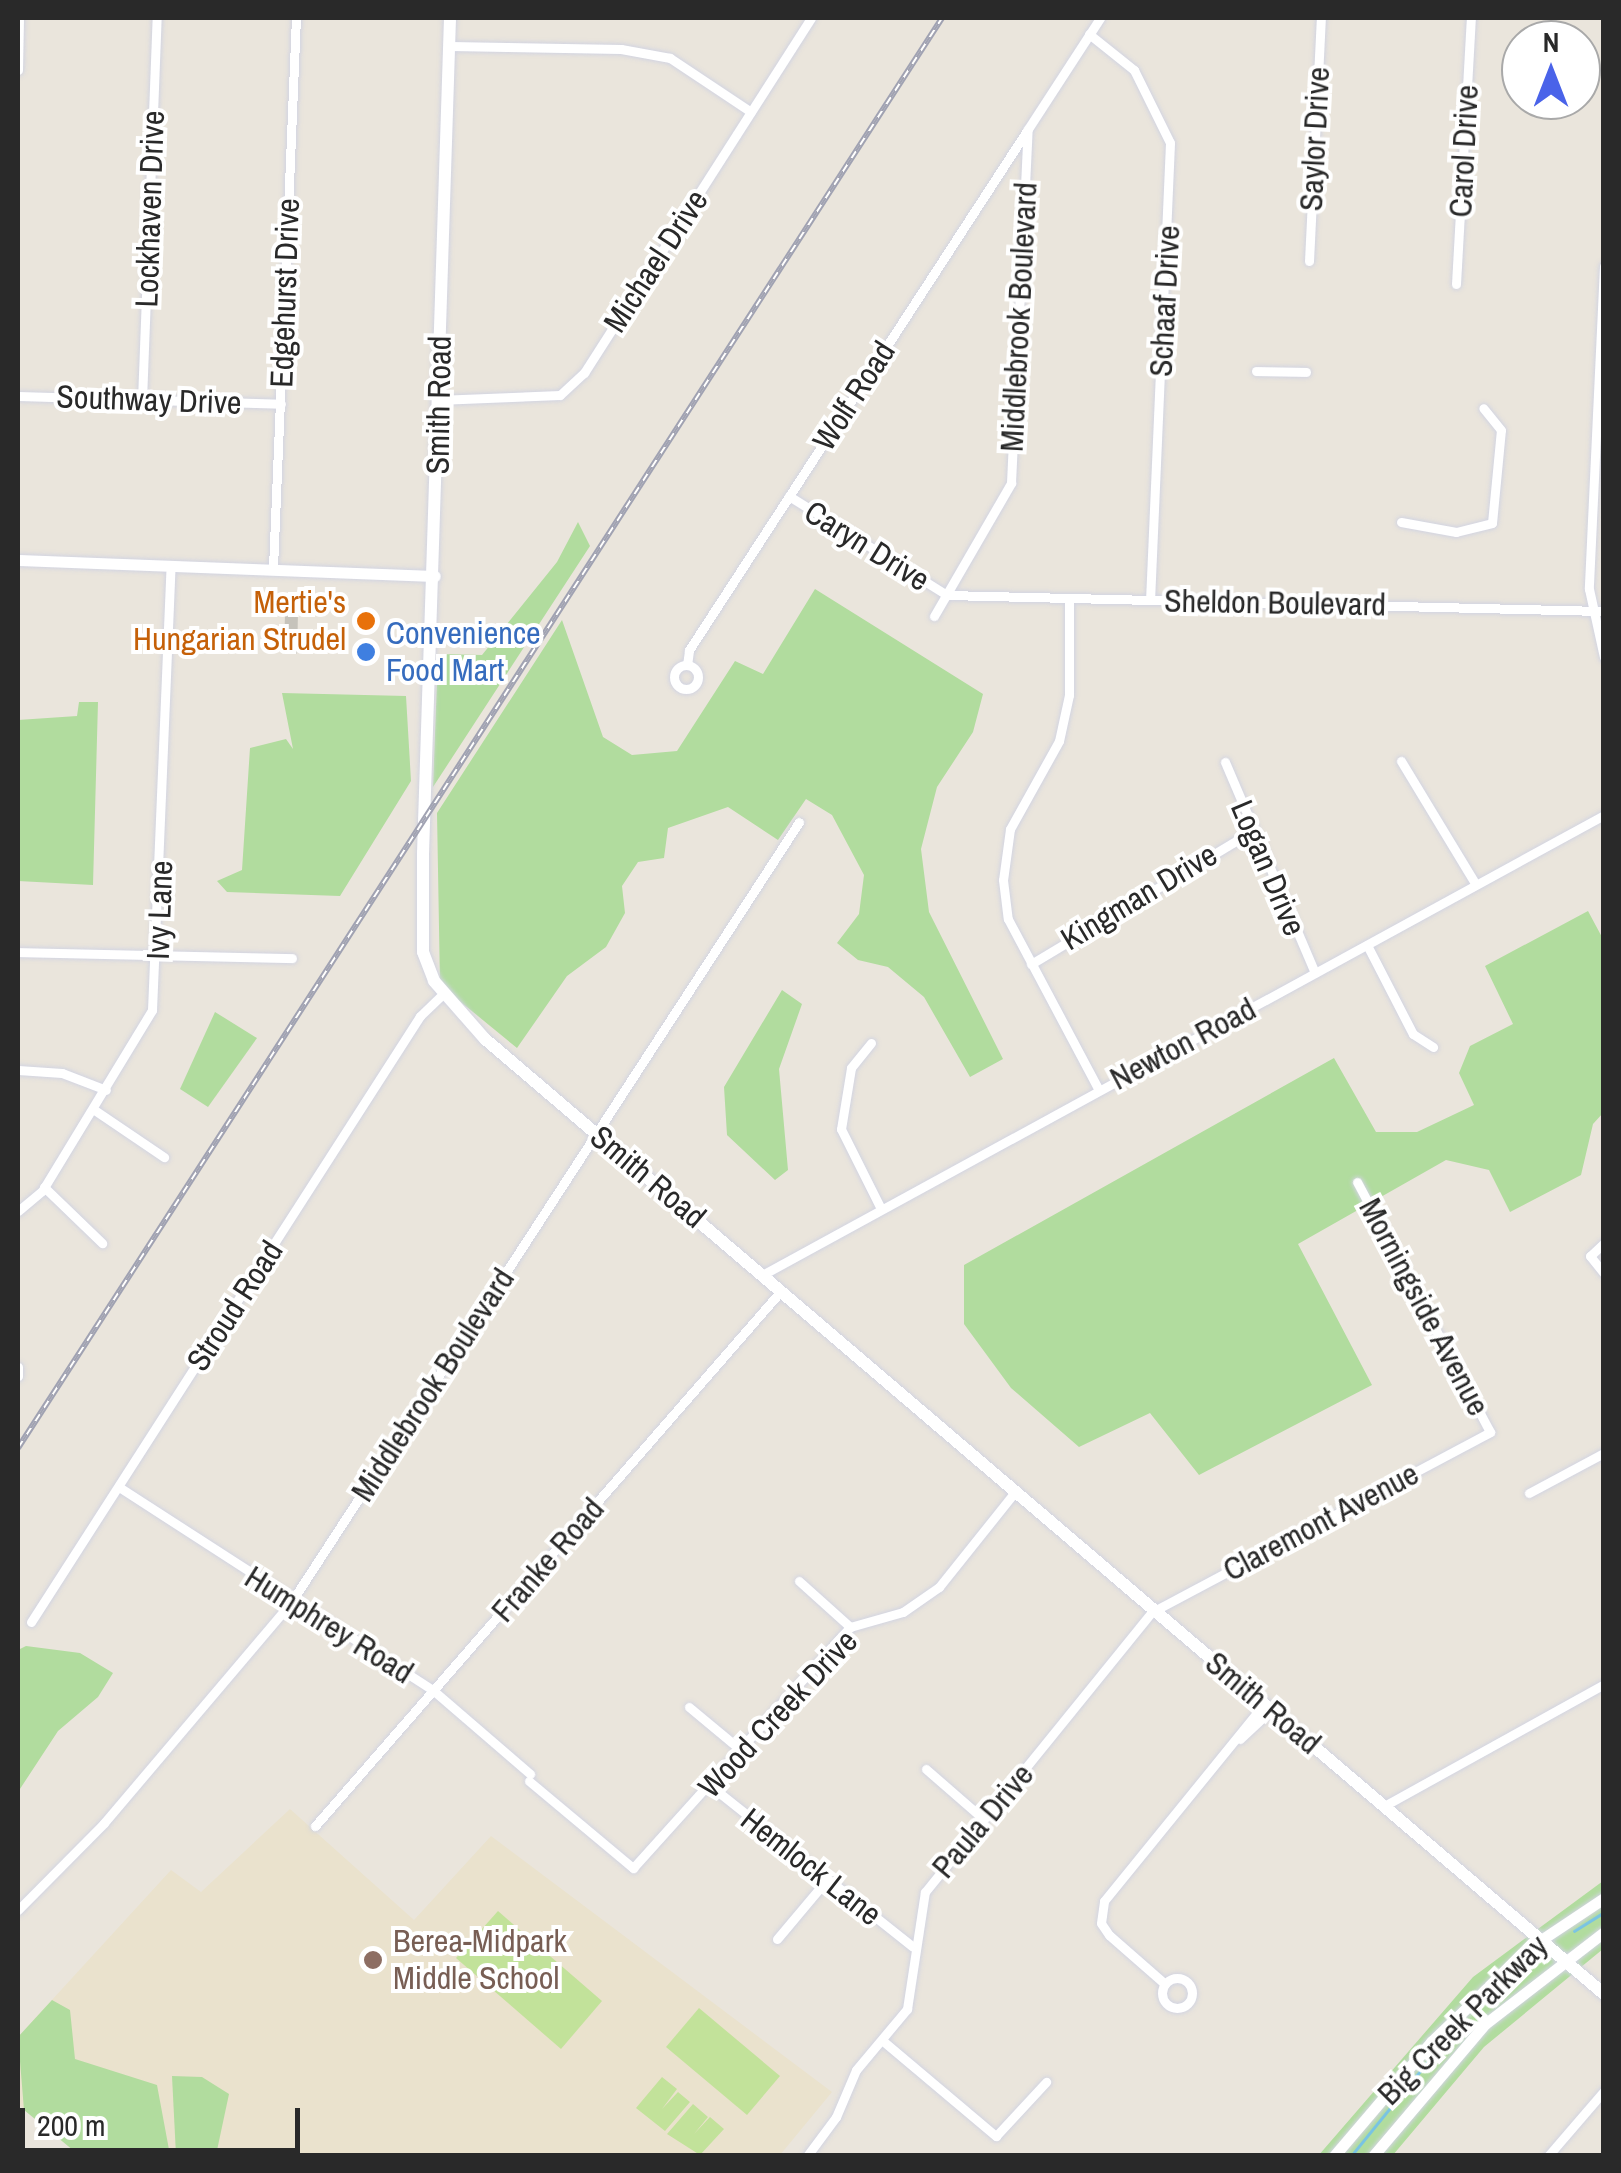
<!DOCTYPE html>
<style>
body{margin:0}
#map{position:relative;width:1621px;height:2173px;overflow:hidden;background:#eae5dc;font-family:"Archivo Narrow",sans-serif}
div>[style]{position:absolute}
.education>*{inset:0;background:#eae2cd}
.green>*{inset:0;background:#b1dc9e}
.pitch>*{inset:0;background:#c2e29a}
.stream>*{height:2.5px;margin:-1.25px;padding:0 1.25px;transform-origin:1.25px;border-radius:1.25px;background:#78c4e3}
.building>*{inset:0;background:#c6c3bb}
.roads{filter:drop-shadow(0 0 2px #d2d4e1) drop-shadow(0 0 2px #d2d4e1)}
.minor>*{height:9px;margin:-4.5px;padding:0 4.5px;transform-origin:4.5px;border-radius:4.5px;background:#fff}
.minor>.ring{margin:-4.5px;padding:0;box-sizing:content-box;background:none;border:9px solid #fff;border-radius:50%}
.tertiary>*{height:11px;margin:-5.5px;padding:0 5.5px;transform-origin:5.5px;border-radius:5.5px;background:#fff}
.secondary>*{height:12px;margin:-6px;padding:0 6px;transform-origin:6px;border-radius:6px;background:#fff}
.rail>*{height:6px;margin-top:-3px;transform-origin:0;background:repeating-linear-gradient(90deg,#fff 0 8px,#a0a2b2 0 16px);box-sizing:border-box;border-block:2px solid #a0a2b2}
.dots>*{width:28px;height:28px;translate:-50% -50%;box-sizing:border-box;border:5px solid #fff;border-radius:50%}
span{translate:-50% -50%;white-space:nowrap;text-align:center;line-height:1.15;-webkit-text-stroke:8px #fff;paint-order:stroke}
.street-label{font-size:32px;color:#292929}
.food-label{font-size:32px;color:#c56008}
.right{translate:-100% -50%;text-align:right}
.shop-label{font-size:32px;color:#366cbe}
.left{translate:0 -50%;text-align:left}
.education-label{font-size:32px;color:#785e54}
.frame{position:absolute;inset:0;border:20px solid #292929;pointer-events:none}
.north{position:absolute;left:1501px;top:20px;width:100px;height:100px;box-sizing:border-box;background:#fff;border:2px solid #a9a9a9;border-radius:50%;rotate:0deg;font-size:28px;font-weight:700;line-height:40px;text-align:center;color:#292929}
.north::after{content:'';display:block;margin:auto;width:35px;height:45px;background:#4a63e9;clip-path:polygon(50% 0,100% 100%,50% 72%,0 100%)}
.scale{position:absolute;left:20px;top:2108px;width:280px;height:45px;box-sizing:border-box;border:5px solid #292929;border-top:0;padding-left:12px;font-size:30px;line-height:35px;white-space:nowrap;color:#292929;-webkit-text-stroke:8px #fff;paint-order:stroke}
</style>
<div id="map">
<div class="education">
<div style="clip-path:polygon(290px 1809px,414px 1920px,491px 1836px,832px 2092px,780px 2155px,79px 2155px,18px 2104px,18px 2037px,171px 1870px,201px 1892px)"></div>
</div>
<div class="green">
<div style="clip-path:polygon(578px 522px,590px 546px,433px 787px,438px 654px,482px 655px,557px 562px)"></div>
<div style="clip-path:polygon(815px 589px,983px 694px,973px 732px,937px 787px,921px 849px,929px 912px,1003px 1059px,970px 1077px,924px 997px,888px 967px,858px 960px,837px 943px,859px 914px,864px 875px,832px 815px,806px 799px,778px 840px,728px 807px,668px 828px,664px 858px,638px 862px,622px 886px,625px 913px,606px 947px,567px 976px,517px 1048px,440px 985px,437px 813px,562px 620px,603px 737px,632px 755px,677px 751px,735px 661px,763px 674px)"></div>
<div style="clip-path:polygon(282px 693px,406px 696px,411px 781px,340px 896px,227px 892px,217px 881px,242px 870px,250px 748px,286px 739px,293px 749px)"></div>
<div style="clip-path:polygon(79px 702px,98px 702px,93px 885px,18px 881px,18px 720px,77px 716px)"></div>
<div style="clip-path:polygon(1588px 911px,1603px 939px,1603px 1113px,1593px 1124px,1581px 1175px,1510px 1212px,1489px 1170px,1446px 1160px,1298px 1244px,1372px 1385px,1199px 1475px,1150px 1413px,1079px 1447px,1011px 1388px,964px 1324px,964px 1265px,1334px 1058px,1376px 1132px,1417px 1132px,1474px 1105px,1459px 1073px,1470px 1046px,1513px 1024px,1485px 966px)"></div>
<div style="clip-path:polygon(782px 990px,802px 1004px,779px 1069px,788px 1170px,775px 1180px,727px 1135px,724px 1087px)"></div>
<div style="clip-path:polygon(215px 1012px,257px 1038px,208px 1107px,180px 1089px)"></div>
<div style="clip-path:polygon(26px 1646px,80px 1653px,113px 1673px,98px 1697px,58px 1731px,18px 1792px,18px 1650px)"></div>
<div style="clip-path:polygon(1603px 1881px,1603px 1949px,1484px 2047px,1393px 2155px,1318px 2156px,1473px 1977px)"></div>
<div style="clip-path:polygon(52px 2000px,70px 2010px,75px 2059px,157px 2085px,170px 2155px,79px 2155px,24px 2110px,18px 2037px)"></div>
<div style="clip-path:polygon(172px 2076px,202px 2077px,229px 2094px,216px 2155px,176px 2155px)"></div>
</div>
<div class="pitch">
<div style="clip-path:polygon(498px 1911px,602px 2001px,561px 2049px,456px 1958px)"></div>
<div style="clip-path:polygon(699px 2008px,780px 2076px,747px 2115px,666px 2047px)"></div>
<div style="clip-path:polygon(662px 2077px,677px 2089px,662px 2109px,678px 2092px,690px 2102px,665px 2131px,636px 2108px)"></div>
<div style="clip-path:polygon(693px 2104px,708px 2117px,694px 2134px,710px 2117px,724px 2129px,700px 2155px,667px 2134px)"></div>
</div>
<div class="stream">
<div style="left:1574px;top:1931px;width:36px;rotate:-32deg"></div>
<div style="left:1351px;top:2156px;width:152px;rotate:-50.9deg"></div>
</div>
<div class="building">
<div style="clip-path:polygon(285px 613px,298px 613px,297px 654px,284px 654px)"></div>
</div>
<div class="roads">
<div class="minor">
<div style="left:1089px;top:34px;width:58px;rotate:38.7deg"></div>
<div style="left:1134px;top:70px;width:81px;rotate:63.7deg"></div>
<div style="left:1170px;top:143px;width:456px;rotate:92.5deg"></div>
<div style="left:450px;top:46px;width:171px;rotate:1deg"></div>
<div style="left:621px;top:49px;width:50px;rotate:10.4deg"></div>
<div style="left:670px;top:58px;width:97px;rotate:33.7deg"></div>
<div style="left:18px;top:70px;width:52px;rotate:-88.9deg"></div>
<div style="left:1309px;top:261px;width:243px;rotate:-87.2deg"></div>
<div style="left:1604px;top:266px;width:323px;rotate:92.7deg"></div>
<div style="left:1589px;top:589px;width:70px;rotate:77.6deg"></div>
<div style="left:1456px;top:284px;width:266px;rotate:-86.8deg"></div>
<div style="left:1256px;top:371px;width:50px;rotate:1.1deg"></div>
<div style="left:18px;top:396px;width:263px;rotate:1.7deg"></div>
<div style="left:142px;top:400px;width:382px;rotate:-87.8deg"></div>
<div style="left:437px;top:400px;width:123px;rotate:-2.3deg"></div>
<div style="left:560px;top:395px;width:33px;rotate:-43deg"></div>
<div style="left:584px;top:373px;width:421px;rotate:-57.4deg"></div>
<div style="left:789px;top:496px;width:186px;rotate:32.1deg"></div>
<div style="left:947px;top:595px;width:657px;rotate:1.4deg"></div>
<div style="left:1401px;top:522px;width:56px;rotate:10.3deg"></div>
<div style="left:1456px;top:532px;width:37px;rotate:-14deg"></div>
<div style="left:1492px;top:523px;width:93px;rotate:-84.5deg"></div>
<div style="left:1501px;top:430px;width:28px;rotate:-129deg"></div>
<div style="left:273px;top:568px;width:550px;rotate:-87.61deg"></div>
<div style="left:1069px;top:599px;width:96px;rotate:90deg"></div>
<div style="left:1069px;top:695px;width:47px;rotate:102.3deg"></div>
<div style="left:1059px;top:741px;width:101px;rotate:119.1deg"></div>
<div style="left:1010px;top:829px;width:51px;rotate:97.8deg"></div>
<div style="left:1003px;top:880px;width:39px;rotate:83deg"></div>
<div style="left:1008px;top:919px;width:194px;rotate:62deg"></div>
<div style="left:934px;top:616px;width:154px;rotate:-59.9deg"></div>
<div style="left:1011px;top:483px;width:354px;rotate:-87.3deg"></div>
<div style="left:1028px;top:129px;width:132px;rotate:-57deg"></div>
<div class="ring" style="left:674px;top:665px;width:15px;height:15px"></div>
<div style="left:687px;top:665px;width:15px;rotate:-82deg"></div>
<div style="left:689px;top:650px;width:618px;rotate:-56.95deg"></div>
<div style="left:1401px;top:761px;width:143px;rotate:58.8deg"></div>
<div style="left:1225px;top:762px;width:229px;rotate:66.9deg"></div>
<div style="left:1367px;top:945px;width:100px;rotate:62.7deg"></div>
<div style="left:1413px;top:1034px;width:24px;rotate:33deg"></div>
<div style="left:18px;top:952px;width:274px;rotate:1.3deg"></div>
<div style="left:1031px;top:964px;width:254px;rotate:-31deg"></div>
<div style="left:871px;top:1043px;width:32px;rotate:129deg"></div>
<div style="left:851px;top:1068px;width:62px;rotate:99.3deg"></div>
<div style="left:841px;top:1129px;width:89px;rotate:63.4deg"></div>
<div style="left:18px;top:1070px;width:44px;rotate:3.9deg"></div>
<div style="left:62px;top:1073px;width:47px;rotate:21.1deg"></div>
<div style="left:93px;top:1109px;width:86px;rotate:34.1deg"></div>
<div style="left:44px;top:1187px;width:81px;rotate:44deg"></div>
<div style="left:18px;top:1211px;width:31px;rotate:-40deg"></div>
<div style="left:42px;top:1191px;width:212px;rotate:-58.7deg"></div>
<div style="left:152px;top:1010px;width:445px;rotate:-87.6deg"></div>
<div style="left:1604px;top:1243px;width:19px;rotate:137deg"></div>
<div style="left:1590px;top:1256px;width:22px;rotate:51deg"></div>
<div style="left:764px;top:1274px;width:957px;rotate:-28.65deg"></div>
<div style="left:18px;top:1367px;width:9px;rotate:90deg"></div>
<div style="left:119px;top:1487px;width:375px;rotate:32.9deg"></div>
<div style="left:434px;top:1691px;width:127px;rotate:40.8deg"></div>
<div style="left:1529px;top:1493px;width:85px;rotate:-28.1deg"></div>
<div style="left:799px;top:1581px;width:69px;rotate:42deg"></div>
<div style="left:31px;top:1622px;width:720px;rotate:-57.3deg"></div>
<div style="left:420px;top:1016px;width:32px;rotate:-44deg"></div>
<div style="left:689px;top:1707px;width:69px;rotate:39.7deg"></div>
<div style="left:1240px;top:1739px;width:42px;rotate:-43.1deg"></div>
<div style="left:926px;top:1769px;width:73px;rotate:41.1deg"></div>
<div style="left:529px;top:1781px;width:136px;rotate:39.9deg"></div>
<div style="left:633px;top:1868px;width:324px;rotate:-48deg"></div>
<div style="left:850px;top:1627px;width:55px;rotate:-15.8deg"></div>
<div style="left:903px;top:1612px;width:44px;rotate:-34.8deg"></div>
<div style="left:939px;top:1587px;width:120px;rotate:-51.4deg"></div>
<div style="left:712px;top:1787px;width:256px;rotate:38.5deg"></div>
<div style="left:1386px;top:1805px;width:249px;rotate:-29deg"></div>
<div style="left:315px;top:1826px;width:708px;rotate:-48.95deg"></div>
<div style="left:18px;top:1910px;width:122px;rotate:-45.3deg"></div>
<div style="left:104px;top:1823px;width:287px;rotate:-49.7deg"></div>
<div style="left:290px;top:1604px;width:933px;rotate:-56.94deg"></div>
<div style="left:777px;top:1939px;width:73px;rotate:-50deg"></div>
<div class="ring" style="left:1162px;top:1978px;width:21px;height:21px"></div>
<div style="left:1165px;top:1984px;width:74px;rotate:-138.8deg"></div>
<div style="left:1109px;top:1935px;width:14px;rotate:-124deg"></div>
<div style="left:1101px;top:1923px;width:22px;rotate:-82deg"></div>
<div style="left:1104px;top:1901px;width:254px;rotate:-50.9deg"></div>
<div style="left:883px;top:2041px;width:148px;rotate:40.1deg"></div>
<div style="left:996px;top:2136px;width:74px;rotate:-47.2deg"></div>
<div style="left:807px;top:2156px;width:49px;rotate:-53.4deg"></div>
<div style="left:836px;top:2117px;width:51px;rotate:-66.9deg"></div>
<div style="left:856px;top:2070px;width:80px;rotate:-50.1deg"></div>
<div style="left:907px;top:2009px;width:118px;rotate:-81.3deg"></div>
<div style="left:925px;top:1892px;width:360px;rotate:-51deg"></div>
<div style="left:1152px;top:1612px;width:383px;rotate:-28deg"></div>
<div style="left:1490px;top:1432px;width:283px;rotate:-118deg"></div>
<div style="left:1548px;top:2156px;width:86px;rotate:-49.3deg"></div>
</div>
<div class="tertiary">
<div style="left:18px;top:560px;width:417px;rotate:2.2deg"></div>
<div style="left:1334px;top:2156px;width:150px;rotate:-49.6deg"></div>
<div style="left:1431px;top:2042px;width:136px;rotate:-43.8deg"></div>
<div style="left:1529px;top:1948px;width:90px;rotate:-33.7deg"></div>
<div style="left:1373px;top:2156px;width:173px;rotate:-49.7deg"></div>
<div style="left:1485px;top:2024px;width:150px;rotate:-37.7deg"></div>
</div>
<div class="secondary">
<div style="left:450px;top:18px;width:835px;rotate:91.85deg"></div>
<div style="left:423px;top:853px;width:99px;rotate:90deg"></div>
<div style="left:423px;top:952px;width:31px;rotate:69deg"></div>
<div style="left:434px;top:981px;width:77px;rotate:48.7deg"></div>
<div style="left:485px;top:1039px;width:1471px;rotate:40.48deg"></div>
</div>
</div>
<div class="rail">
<div style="left:18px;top:1448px;width:1703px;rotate:-57.13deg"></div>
</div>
<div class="dots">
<div style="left:366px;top:621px;background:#e8710a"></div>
<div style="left:366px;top:652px;background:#3f7fe0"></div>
<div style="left:373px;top:1960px;background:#8d6e63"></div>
</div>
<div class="street-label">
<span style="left:1315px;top:139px;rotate:-87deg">Saylor Drive</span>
<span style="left:1464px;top:151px;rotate:-87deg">Carol Drive</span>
<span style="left:150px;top:209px;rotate:-88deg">Lockhaven Drive</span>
<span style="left:656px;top:261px;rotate:-57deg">Michael Drive</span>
<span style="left:285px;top:293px;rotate:-88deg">Edgehurst Drive</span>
<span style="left:1165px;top:301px;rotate:-87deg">Schaaf Drive</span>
<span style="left:1019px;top:317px;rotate:-87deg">Middlebrook Boulevard</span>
<span style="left:854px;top:396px;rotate:-57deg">Wolf Road</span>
<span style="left:149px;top:400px;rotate:2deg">Southway Drive</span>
<span style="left:439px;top:405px;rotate:-89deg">Smith Road</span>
<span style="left:867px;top:546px;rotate:32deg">Caryn Drive</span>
<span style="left:1275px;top:603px;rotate:1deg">Sheldon Boulevard</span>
<span style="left:1268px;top:868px;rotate:67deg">Logan Drive</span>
<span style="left:1139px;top:897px;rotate:-31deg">Kingman Drive</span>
<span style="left:160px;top:910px;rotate:-88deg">Ivy Lane</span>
<span style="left:1183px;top:1044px;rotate:-28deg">Newton Road</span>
<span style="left:648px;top:1177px;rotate:40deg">Smith Road</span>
<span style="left:235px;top:1306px;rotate:-57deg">Stroud Road</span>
<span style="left:1424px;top:1307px;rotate:62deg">Morningside Avenue</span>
<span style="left:433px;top:1385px;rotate:-57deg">Middlebrook Boulevard</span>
<span style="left:1321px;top:1522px;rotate:-28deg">Claremont Avenue</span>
<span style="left:548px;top:1560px;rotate:-49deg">Franke Road</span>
<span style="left:329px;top:1625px;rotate:32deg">Humphrey Road</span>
<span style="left:1263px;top:1703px;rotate:40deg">Smith Road</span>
<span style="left:778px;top:1714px;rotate:-47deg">Wood Creek Drive</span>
<span style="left:983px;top:1821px;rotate:-50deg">Paula Drive</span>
<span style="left:811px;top:1867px;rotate:38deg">Hemlock Lane</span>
<span style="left:1463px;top:2020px;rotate:-45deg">Big Creek Parkway</span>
</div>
<div class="food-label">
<span class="right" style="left:346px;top:621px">Mertie's<br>Hungarian Strudel</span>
</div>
<div class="shop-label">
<span class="left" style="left:386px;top:652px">Convenience<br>Food Mart</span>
</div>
<div class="education-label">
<span class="left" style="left:393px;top:1960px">Berea-Midpark<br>Middle School</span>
</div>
<div class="frame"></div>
<div class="north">N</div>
<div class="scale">200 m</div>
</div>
